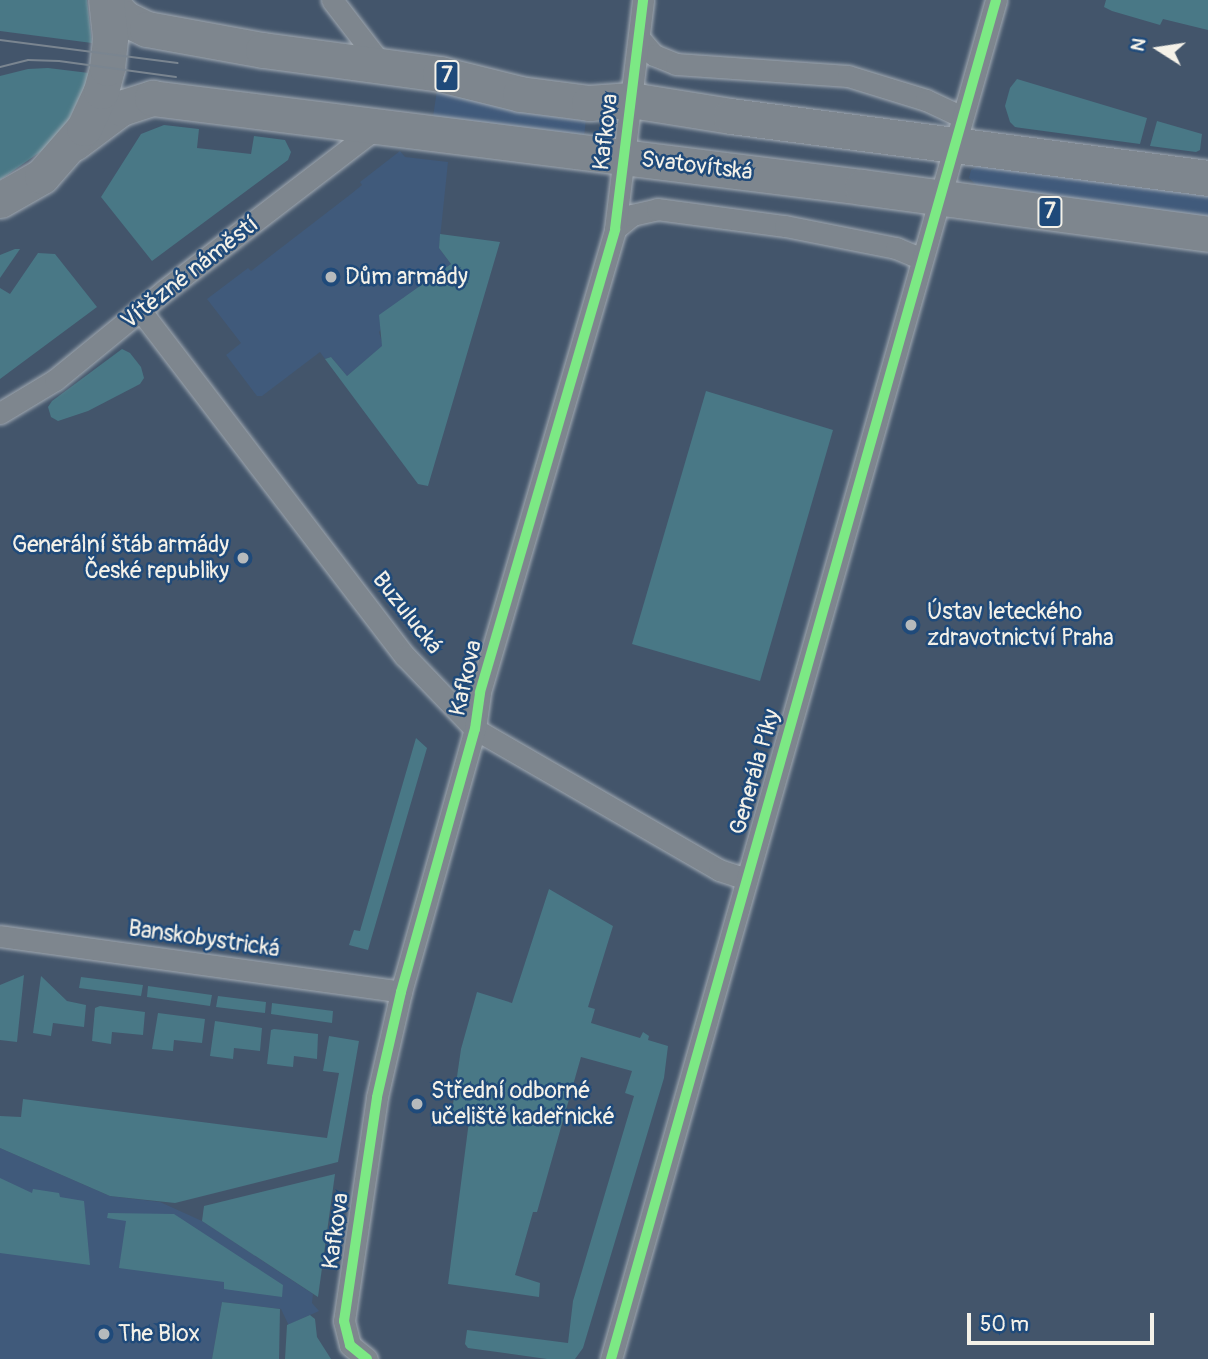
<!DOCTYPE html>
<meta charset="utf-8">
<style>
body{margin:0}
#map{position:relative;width:1208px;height:1359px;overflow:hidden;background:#43556b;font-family:Pangolin,sans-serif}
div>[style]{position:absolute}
.built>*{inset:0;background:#405a7b}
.green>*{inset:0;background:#497886}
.roads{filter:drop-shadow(0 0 2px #a2aab2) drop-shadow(0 0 2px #a2aab2)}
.minor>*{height:21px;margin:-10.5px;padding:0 10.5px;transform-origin:10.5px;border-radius:10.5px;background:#7e868e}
.primary>*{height:35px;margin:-17.5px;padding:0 17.5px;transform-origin:17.5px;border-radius:17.5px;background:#7e868e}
.tram>*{height:2px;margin:-1px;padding:0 1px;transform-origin:1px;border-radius:1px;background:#7a8590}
.cycleway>*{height:10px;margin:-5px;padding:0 5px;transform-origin:5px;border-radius:5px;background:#7ce984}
.dots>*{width:19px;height:19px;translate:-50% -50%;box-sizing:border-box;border:4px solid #1f4a7a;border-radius:50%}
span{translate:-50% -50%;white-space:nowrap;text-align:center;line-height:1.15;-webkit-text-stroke:5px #1f4a7a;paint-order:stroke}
.shield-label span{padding:2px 5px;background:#1f4a7a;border:2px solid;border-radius:5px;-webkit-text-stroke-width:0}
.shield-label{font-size:21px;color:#f4f1e8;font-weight:700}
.street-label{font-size:23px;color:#f4f1e8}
.poi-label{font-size:23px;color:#f4f1e8}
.left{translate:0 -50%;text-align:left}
.right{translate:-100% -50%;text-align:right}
.north{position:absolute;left:1124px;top:14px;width:70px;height:70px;-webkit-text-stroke:5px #1f4a7a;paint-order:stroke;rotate:282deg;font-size:19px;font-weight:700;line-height:28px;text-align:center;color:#f4f1e8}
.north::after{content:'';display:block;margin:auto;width:24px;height:32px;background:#f4f1e8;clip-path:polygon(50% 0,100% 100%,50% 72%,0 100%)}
.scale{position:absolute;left:967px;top:1313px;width:187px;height:32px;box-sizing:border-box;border:4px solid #f4f1e8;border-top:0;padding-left:9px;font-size:21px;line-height:24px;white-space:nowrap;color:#f4f1e8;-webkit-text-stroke:5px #1f4a7a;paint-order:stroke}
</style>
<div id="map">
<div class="built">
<div style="clip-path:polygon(437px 90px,587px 110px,584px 137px,433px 117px)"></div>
<div style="clip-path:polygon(400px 151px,405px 157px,448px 162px,439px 248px,451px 264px,406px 299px,404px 297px,379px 332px,383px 346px,347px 376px,331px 357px,325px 359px,320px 352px,262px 396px,257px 396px,226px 355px,241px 343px,207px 299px,248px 268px,251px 271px,351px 194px,362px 185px,360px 182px)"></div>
<div style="clip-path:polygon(983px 163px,1208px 193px,1208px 218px,979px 188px,969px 178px,971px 170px)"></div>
<div style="clip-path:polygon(0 1148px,110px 1196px,160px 1202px,202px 1221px,313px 1294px,312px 1303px,319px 1311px,290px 1324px,290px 1328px,281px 1309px,222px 1302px,212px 1359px,0 1359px)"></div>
</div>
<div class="green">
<div style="clip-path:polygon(0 0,87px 0,92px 43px,0 31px)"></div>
<div style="clip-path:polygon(1106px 0,1208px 0,1208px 30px,1163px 19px,1160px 25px,1112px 11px,1104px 7px)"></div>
<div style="clip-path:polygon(48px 68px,89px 73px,84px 88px,67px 123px,50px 145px,0 180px,0 76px,28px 69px)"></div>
<div style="clip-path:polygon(1017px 79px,1147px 118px,1140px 144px,1015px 127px,1010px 122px,1005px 106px,1010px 88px)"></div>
<div style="clip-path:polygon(1157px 121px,1202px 134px,1200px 150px,1196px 152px,1150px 146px)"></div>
<div style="clip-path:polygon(164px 125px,199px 129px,197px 148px,251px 154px,254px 136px,285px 140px,291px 152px,288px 160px,152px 261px,101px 197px,141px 134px)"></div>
<div style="clip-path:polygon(440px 234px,500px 242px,428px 486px,418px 484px,325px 359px,331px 357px,347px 376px,382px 346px,379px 315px,451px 264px,439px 248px)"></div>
<div style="clip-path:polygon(15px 249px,20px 249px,0 278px,0 255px)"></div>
<div style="clip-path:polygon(38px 253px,55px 254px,97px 307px,0 379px,0 288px,10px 294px)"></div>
<div style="clip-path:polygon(122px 349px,130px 353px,141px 367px,144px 378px,140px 384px,88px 411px,58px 421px,51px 417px,48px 407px,52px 401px)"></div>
<div style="clip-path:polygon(706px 391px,833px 430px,760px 681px,632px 644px)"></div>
<div style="clip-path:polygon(416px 738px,427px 748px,368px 950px,349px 945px,354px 930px,360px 931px)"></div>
<div style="clip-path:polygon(549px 889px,613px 926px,588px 1007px,595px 1009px,591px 1023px,640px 1038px,643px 1032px,649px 1036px,648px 1040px,668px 1046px,664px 1078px,583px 1348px,575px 1359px,547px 1359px,468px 1348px,465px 1344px,467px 1330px,568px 1343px,573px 1301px,634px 1096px,625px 1093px,632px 1071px,581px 1057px,537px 1212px,533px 1212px,515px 1275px,540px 1283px,539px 1297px,448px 1284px,469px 1121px,451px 1118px,461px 1049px,477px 992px,512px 1003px)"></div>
<div style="clip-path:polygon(24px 975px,17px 1042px,0 1040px,0 985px)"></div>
<div style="clip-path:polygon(41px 976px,67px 1001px,86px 1005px,84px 1027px,53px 1023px,51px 1036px,33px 1033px)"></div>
<div style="clip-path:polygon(81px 977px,143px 985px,141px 996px,79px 988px)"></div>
<div style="clip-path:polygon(148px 986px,212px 995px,210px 1006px,147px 997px)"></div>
<div style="clip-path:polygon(218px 996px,266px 1002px,265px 1013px,216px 1007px)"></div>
<div style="clip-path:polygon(272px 1003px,333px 1011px,332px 1023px,271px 1014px)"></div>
<div style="clip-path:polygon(100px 1006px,145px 1012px,143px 1035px,112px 1032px,111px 1044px,92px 1041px,95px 1008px)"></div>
<div style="clip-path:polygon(158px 1013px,205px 1019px,202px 1043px,174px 1040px,173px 1051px,152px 1049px)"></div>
<div style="clip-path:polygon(215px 1021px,262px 1028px,260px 1051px,234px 1048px,233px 1059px,210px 1056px)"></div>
<div style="clip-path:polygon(274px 1029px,318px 1034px,317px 1059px,294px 1056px,293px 1067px,267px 1064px,271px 1030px)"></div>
<div style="clip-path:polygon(329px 1036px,359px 1041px,338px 1162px,175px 1203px,110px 1196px,0 1148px,0 1116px,21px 1117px,23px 1099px,327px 1138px,339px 1073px,323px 1071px)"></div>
<div style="clip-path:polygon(335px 1174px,318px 1297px,202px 1221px,204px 1206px)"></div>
<div style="clip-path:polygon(0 1178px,32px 1193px,33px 1189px,59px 1193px,60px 1197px,84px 1201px,90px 1265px,0 1253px)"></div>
<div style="clip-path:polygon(108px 1213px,174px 1214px,283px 1285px,282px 1297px,224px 1289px,224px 1282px,119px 1268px,126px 1221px,107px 1218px)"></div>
<div style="clip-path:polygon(222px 1302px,280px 1309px,279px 1359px,212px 1359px)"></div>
<div style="clip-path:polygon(310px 1315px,315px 1319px,317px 1337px,331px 1359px,285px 1359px,287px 1325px)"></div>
</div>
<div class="roads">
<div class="minor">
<div style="left:332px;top:0;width:82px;rotate:52.4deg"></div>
<div style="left:639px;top:38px;width:23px;rotate:49deg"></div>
<div style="left:654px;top:55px;width:24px;rotate:22deg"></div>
<div style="left:676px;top:64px;width:172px;rotate:4deg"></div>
<div style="left:848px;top:76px;width:82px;rotate:17.1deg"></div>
<div style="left:926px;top:100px;width:40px;rotate:25deg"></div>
<div style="left:615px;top:229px;width:22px;rotate:-39deg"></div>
<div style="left:632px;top:215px;width:26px;rotate:-13deg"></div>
<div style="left:657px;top:209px;width:129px;rotate:7.6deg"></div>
<div style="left:785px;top:226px;width:113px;rotate:11.2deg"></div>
<div style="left:896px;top:248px;width:28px;rotate:23deg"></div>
<div style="left:140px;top:310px;width:436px;rotate:52.6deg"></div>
<div style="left:405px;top:656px;width:101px;rotate:46.2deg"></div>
<div style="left:475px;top:729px;width:282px;rotate:30deg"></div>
<div style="left:719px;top:870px;width:29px;rotate:18deg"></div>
<div style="left:0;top:413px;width:64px;rotate:-31deg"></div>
<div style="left:55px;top:380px;width:142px;rotate:-39.3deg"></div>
<div style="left:165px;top:290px;width:266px;rotate:-37.5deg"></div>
<div style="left:0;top:936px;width:405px;rotate:7.9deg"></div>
<div style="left:367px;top:1359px;width:22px;rotate:-141deg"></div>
<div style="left:350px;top:1345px;width:25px;rotate:-104deg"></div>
<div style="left:344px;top:1321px;width:226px;rotate:-81.6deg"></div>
<div style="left:377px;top:1097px;width:108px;rotate:-77.1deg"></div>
<div style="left:401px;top:992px;width:273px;rotate:-74.3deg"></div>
<div style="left:475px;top:729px;width:37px;rotate:-82deg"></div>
<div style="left:480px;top:692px;width:482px;rotate:-73.7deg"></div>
<div style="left:615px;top:229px;width:231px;rotate:-83deg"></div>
<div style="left:611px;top:1359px;width:1412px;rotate:-74.18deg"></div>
</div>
<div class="primary">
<div style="left:108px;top:0;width:24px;rotate:48deg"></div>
<div style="left:124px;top:18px;width:25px;rotate:26deg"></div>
<div style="left:147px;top:29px;width:118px;rotate:10.3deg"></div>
<div style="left:263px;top:50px;width:179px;rotate:7.7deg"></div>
<div style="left:440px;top:74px;width:82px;rotate:14deg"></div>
<div style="left:520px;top:94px;width:70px;rotate:7.4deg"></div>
<div style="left:589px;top:103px;width:42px;rotate:-4.1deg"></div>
<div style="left:631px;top:100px;width:101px;rotate:9.1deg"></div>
<div style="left:731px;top:116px;width:481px;rotate:7.4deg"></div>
<div style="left:74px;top:143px;width:59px;rotate:-36.7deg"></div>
<div style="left:121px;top:108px;width:33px;rotate:-18deg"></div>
<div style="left:152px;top:98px;width:716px;rotate:7.14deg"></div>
<div style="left:862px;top:187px;width:349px;rotate:7.7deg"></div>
<div style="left:0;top:200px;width:48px;rotate:-29.7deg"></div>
<div style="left:42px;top:176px;width:64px;rotate:-48.8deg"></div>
<div style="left:84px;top:128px;width:41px;rotate:-65.3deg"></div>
<div style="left:101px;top:91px;width:24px;rotate:-75deg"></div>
<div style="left:107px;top:68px;width:31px;rotate:-84deg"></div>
<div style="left:110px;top:37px;width:37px;rotate:-96deg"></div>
</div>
</div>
<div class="tram">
<div style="left:0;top:40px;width:179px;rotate:7.4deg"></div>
<div style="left:0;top:67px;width:29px;rotate:-14deg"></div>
<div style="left:28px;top:60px;width:31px;rotate:2deg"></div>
<div style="left:59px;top:61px;width:118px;rotate:7.8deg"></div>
</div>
<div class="cycleway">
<div style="left:367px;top:1359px;width:22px;rotate:-141deg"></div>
<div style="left:350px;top:1345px;width:25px;rotate:-104deg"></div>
<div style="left:344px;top:1321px;width:226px;rotate:-81.6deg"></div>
<div style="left:377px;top:1097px;width:108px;rotate:-77.1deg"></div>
<div style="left:401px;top:992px;width:273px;rotate:-74.3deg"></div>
<div style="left:475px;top:729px;width:37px;rotate:-82deg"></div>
<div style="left:480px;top:692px;width:482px;rotate:-73.7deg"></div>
<div style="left:615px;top:229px;width:231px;rotate:-83deg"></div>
<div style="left:611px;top:1359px;width:1412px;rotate:-74.18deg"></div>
</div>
<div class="dots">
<div style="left:331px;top:277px;background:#b6babc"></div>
<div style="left:243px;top:558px;background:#b6babc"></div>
<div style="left:911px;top:625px;background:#b6babc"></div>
<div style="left:417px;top:1104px;background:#b6babc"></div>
<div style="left:104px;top:1334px;background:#b6babc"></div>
</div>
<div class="shield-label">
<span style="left:447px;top:76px">7</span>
<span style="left:1050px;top:212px">7</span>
</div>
<div class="street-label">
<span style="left:606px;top:132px;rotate:-83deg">Kafkova</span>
<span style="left:697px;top:166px;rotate:7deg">Svatovítská</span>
<span style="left:190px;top:273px;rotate:-38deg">Vítězné náměstí</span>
<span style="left:407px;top:613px;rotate:52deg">Buzulucká</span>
<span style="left:466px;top:678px;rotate:-77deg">Kafkova</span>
<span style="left:755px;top:772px;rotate:-74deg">Generála Píky</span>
<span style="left:204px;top:939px;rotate:8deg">Banskobystrická</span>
<span style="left:336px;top:1231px;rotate:-82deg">Kafkova</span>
</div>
<div class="poi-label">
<span class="left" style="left:345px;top:277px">Dům armády</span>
<span class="right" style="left:229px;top:558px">Generální štáb armády<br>České republiky</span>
<span class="left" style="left:927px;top:625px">Ústav leteckého<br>zdravotnictví Praha</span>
<span class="left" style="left:431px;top:1104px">Střední odborné<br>učeliště kadeřnické</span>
<span class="left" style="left:118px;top:1334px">The Blox</span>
</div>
<div class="north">N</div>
<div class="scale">50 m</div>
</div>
